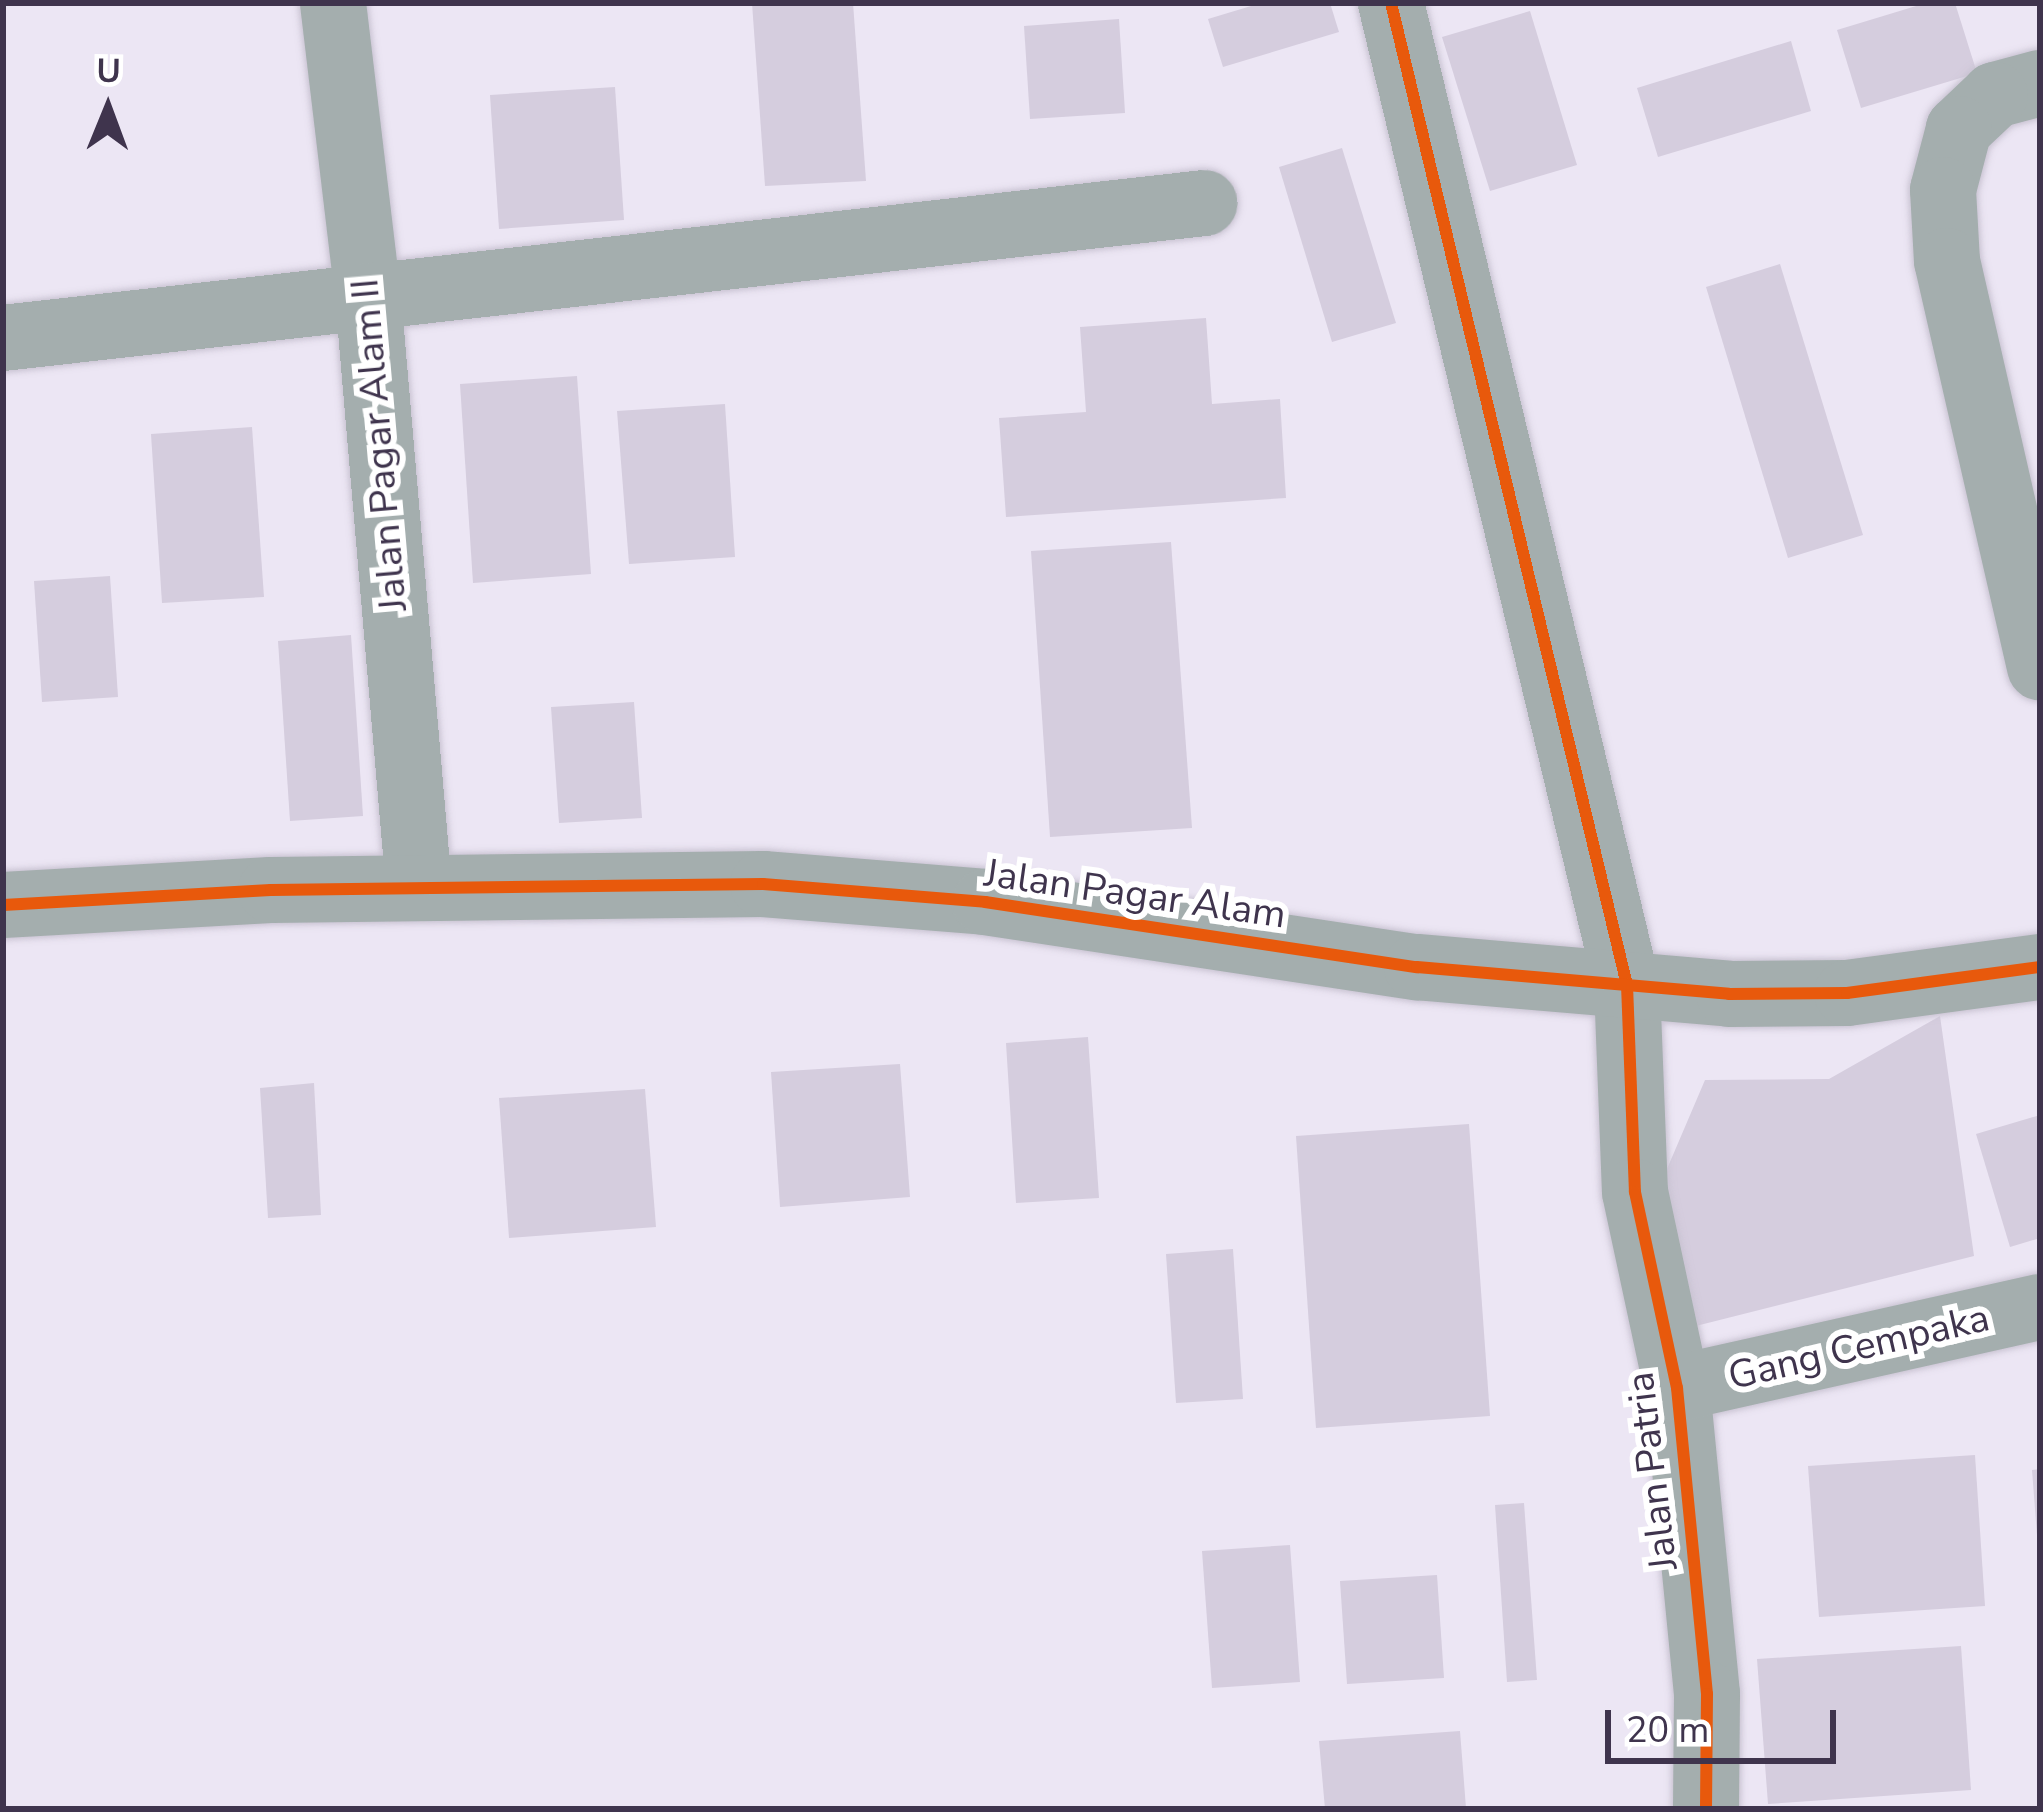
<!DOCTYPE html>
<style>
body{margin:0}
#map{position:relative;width:2043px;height:1812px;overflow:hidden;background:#ece6f4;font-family:"Nunito Sans",sans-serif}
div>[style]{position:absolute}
.building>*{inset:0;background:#d5cdde}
.roads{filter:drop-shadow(0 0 3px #c9c3d2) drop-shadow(0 0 3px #c9c3d2)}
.minor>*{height:66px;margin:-33px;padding:0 33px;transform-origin:33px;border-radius:33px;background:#a4aeae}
.cycleway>*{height:12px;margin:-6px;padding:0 6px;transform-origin:6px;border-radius:6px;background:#e8590c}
span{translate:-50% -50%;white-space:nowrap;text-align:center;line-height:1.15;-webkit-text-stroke:12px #fff;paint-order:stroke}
.street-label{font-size:39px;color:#3f344d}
.frame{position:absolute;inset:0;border:6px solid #3f344d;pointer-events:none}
.north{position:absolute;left:48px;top:48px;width:120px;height:120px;-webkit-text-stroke:9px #fff;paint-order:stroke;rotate:1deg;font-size:33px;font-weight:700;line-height:48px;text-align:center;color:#3f344d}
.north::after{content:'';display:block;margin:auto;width:42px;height:54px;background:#3f344d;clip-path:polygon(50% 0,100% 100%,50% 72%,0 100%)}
.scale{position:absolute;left:1605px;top:1710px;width:231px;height:54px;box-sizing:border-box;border:6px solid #3f344d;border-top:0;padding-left:15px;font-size:36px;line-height:42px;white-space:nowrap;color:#3f344d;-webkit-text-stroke:9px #fff;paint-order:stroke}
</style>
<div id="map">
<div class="building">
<div style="clip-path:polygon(752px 3px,853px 3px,866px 181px,765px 186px)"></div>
<div style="clip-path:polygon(1261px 3px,1330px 3px,1339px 32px,1223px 67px,1208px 19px)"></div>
<div style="clip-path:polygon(1926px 3px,1955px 3px,1977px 73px,1861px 108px,1837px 30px)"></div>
<div style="clip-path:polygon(1530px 11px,1577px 165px,1490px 191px,1442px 37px)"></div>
<div style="clip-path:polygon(1119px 19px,1125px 113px,1030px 119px,1024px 26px)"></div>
<div style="clip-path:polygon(1791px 41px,1811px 111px,1658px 157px,1637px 88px)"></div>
<div style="clip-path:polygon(615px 87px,624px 220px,499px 229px,490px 95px)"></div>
<div style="clip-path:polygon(1342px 148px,1396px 323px,1332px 342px,1279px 167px)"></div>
<div style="clip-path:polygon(1780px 264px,1863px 535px,1788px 558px,1706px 287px)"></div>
<div style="clip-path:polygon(1206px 318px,1212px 404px,1280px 399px,1286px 498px,1006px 517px,999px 418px,1086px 412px,1080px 327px)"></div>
<div style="clip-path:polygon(577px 376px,591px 574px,473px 583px,460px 384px)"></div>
<div style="clip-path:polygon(725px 404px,735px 557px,629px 564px,617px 411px)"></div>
<div style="clip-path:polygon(252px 427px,264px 597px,162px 603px,151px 434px)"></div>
<div style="clip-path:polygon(1171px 542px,1192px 828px,1050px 837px,1031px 551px)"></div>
<div style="clip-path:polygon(110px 576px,118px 697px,42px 702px,34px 581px)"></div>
<div style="clip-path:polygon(351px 635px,363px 816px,290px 821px,278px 641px)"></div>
<div style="clip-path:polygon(634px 702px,642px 818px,559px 823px,551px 707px)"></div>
<div style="clip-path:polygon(1940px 1016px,1974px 1256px,1680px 1330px,1658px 1190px,1705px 1080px,1829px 1079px)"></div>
<div style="clip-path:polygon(1088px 1037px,1099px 1198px,1016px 1203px,1006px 1043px)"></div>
<div style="clip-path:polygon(900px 1064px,910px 1197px,780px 1207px,771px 1072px)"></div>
<div style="clip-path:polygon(314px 1083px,321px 1215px,268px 1218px,260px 1088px)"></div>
<div style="clip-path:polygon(645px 1089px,656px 1227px,509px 1238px,499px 1098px)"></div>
<div style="clip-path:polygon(2040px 1115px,2040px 1238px,2010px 1247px,1976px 1134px)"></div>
<div style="clip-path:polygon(1469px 1124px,1490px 1416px,1316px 1428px,1296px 1136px)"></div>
<div style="clip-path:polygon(1233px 1249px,1243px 1399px,1176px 1403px,1166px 1254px)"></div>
<div style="clip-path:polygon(1975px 1455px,1985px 1606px,1819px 1617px,1808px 1466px)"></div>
<div style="clip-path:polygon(2040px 1469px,2040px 1535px,2037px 1535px,2032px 1470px)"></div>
<div style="clip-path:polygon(1524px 1503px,1537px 1680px,1507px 1682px,1495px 1505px)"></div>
<div style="clip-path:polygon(1290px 1545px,1300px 1682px,1212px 1688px,1202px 1551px)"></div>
<div style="clip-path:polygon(1437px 1575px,1444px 1678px,1347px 1684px,1340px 1581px)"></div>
<div style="clip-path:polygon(1961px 1646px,1971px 1790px,1768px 1804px,1757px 1659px)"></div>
<div style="clip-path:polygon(1460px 1731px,1466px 1808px,1325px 1809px,1319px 1741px)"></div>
</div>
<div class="roads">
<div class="minor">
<div style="left:333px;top:3px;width:295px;rotate:83.2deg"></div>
<div style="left:368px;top:296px;width:594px;rotate:85.08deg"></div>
<div style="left:1391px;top:3px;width:1010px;rotate:76.49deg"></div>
<div style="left:1627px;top:985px;width:207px;rotate:87.8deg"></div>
<div style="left:1635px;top:1192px;width:200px;rotate:77.9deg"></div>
<div style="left:1677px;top:1388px;width:307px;rotate:84.4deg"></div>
<div style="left:1707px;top:1694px;width:115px;rotate:90.5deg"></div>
<div style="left:2040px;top:83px;width:47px;rotate:165.1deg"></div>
<div style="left:1995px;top:95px;width:50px;rotate:136.6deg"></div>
<div style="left:1959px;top:129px;width:63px;rotate:104.7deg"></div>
<div style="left:1943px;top:190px;width:71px;rotate:86.8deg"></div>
<div style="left:1947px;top:261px;width:417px;rotate:77.1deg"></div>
<div style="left:3px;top:338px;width:1209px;rotate:-6.41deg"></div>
<div style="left:3px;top:905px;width:268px;rotate:-3.2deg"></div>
<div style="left:271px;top:890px;width:492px;rotate:-0.7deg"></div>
<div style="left:763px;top:884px;width:223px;rotate:4.6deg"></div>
<div style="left:985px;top:902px;width:437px;rotate:8.6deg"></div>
<div style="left:1417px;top:967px;width:313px;rotate:4.9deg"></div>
<div style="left:1729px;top:994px;width:118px;rotate:-0.5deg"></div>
<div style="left:1847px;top:993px;width:195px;rotate:-7.7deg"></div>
<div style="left:1677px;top:1388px;width:372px;rotate:-12.6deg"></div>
</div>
</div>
<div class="cycleway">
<div style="left:1391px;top:3px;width:1010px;rotate:76.49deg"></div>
<div style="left:1627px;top:985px;width:207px;rotate:87.8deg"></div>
<div style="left:1635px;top:1192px;width:200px;rotate:77.9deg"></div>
<div style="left:1677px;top:1388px;width:307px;rotate:84.4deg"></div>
<div style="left:1707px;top:1694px;width:115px;rotate:90.5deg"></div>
<div style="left:3px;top:905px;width:268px;rotate:-3.2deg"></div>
<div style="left:271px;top:890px;width:492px;rotate:-0.7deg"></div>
<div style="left:763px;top:884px;width:223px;rotate:4.6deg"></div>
<div style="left:985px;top:902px;width:437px;rotate:8.6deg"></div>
<div style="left:1417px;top:967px;width:313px;rotate:4.9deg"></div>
<div style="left:1729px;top:994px;width:118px;rotate:-0.5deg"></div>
<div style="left:1847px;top:993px;width:195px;rotate:-7.7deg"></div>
</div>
<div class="street-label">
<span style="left:380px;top:445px;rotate:-95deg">Jalan Pagar Alam II</span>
<span style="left:1135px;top:895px;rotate:8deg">Jalan Pagar Alam</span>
<span style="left:1859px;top:1348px;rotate:-13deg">Gang Cempaka</span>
<span style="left:1653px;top:1471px;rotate:-97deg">Jalan Patria</span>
</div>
<div class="frame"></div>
<div class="north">U</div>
<div class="scale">20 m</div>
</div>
